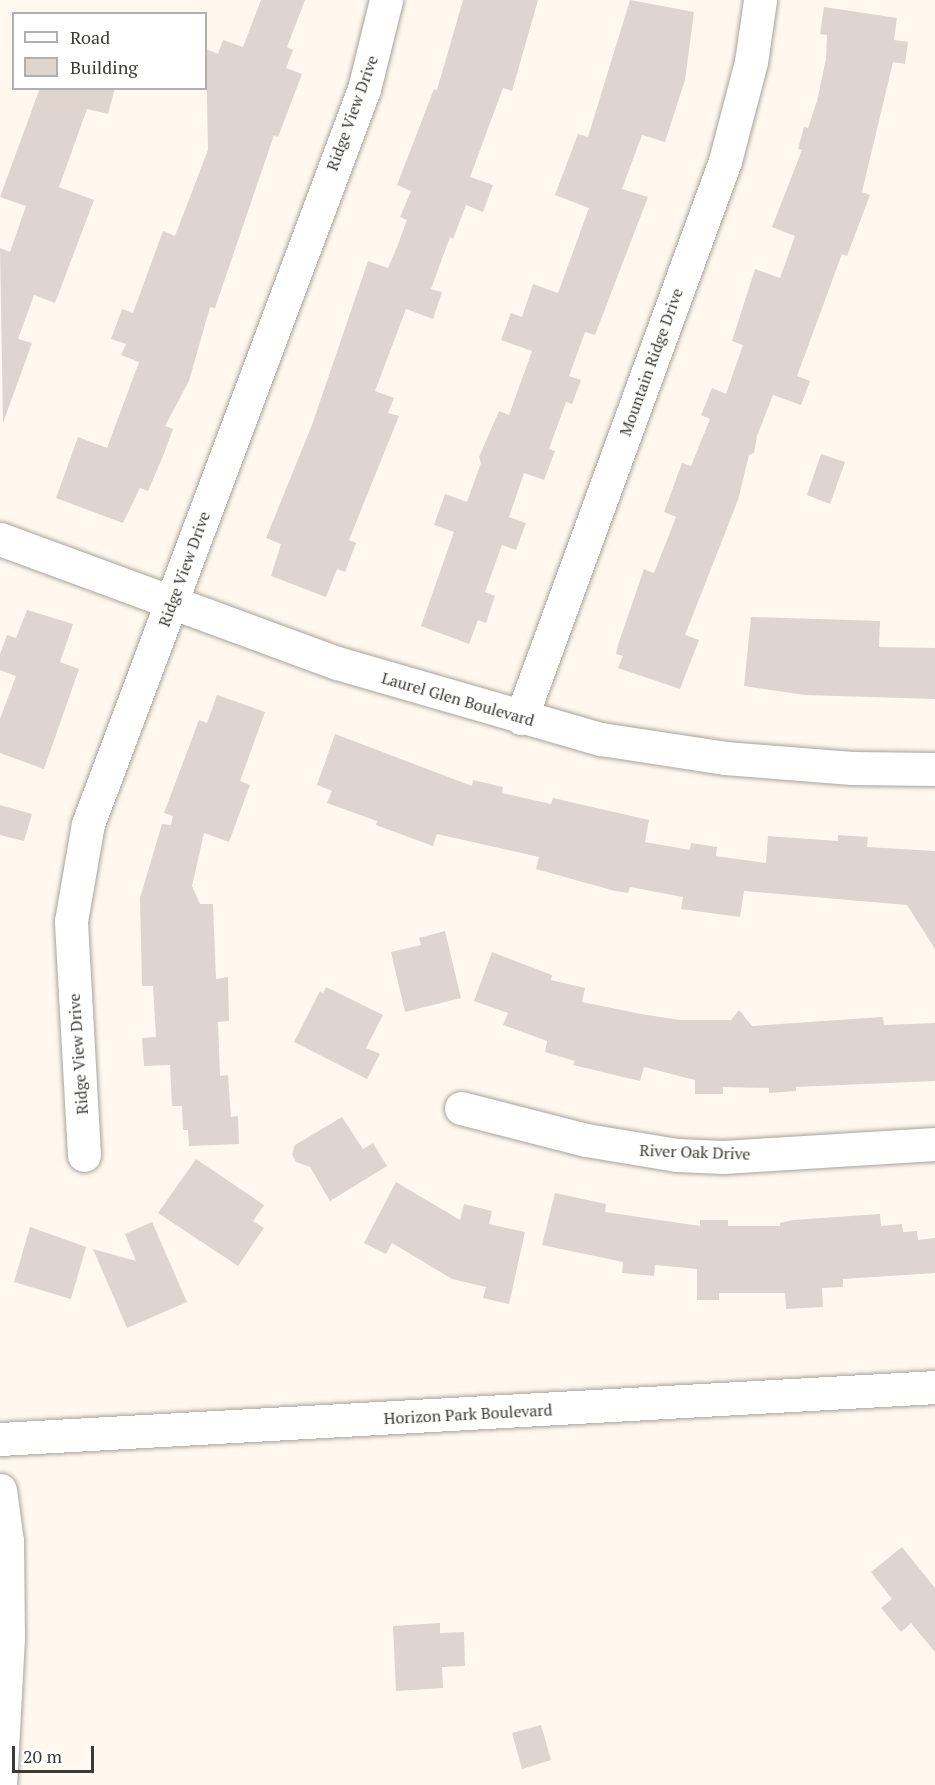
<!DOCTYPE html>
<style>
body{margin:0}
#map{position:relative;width:935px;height:1785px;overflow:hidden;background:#fef8ef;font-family:"PT Serif",serif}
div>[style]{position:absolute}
.building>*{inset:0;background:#ded5ce}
.roads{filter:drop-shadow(0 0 2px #a8a39b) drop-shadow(0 0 2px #a8a39b)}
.minor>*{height:33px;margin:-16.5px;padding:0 16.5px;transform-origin:16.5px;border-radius:16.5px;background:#fff}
span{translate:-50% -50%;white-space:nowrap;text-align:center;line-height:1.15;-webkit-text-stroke:6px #fff;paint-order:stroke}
.street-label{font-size:16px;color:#3c3a36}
.legend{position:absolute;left:12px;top:12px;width:195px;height:78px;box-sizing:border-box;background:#fff;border:2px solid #b1b0af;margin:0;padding:8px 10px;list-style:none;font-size:18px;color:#3c3a36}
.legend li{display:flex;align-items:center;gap:12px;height:30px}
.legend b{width:30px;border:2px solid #b1b0af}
.scale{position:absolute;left:12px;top:1746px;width:82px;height:27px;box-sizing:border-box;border:3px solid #3c3a36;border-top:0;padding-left:8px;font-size:18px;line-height:21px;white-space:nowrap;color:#3c3a36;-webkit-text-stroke:4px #fff;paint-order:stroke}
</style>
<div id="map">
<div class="building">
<div style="clip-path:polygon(261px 0,305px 0,287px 47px,293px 50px,286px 68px,302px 74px,278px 137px,274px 135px,215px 308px,210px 307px,189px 381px,165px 426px,173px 429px,163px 456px,148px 491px,140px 488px,123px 523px,56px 498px,78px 437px,107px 448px,139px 362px,121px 355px,126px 344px,111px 339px,122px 309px,133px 313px,163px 231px,175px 236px,208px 150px,206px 49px,218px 54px,223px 40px,243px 47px)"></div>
<div style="clip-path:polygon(463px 0,538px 0,512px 91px,503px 88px,470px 177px,493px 185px,483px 212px,466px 205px,453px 239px,450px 237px,431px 289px,442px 292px,433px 319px,406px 309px,375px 391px,394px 398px,388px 413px,399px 416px,349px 540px,356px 543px,345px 572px,337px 569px,326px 597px,271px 576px,281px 544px,266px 538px,312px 425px,368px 261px,388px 268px,397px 247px,407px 220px,400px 217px,411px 191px,397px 185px,434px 89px,437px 90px)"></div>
<div style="clip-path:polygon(630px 0,694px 12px,685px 80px,665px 142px,642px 135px,622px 189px,648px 197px,595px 335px,585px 332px,569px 376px,581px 380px,572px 404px,566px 402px,549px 449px,555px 451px,544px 480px,524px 473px,509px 517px,526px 523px,516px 550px,502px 545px,485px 592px,495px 596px,486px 623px,478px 620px,469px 644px,421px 626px,454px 532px,434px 525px,445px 494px,467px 502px,481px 463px,479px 457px,499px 411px,509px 415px,532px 351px,501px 340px,511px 313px,522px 317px,533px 284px,558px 293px,589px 208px,555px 195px,578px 134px,588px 137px)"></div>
<div style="clip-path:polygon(824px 7px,897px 18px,894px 40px,908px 42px,905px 64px,893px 62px,862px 192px,870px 195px,847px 256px,842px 254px,797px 376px,810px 381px,801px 405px,773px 395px,757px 436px,754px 453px,749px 455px,738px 500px,685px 635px,699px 640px,680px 689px,618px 668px,623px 656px,616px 654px,618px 645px,644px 569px,654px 573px,676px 517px,664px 512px,682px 463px,691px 466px,710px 419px,701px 415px,712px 388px,726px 394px,743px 345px,732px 341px,755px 269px,780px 278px,795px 236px,772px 227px,802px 150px,798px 149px,804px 127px,808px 128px,817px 101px,826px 59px,827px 35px,820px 34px)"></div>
<div style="clip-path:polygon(40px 88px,115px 88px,108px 114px,87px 109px,59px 187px,94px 200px,55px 303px,34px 295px,18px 339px,32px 343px,3px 423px,0 248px,10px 252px,26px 206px,0 197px)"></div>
<div style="clip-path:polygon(821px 454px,845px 462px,830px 504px,807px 495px)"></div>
<div style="clip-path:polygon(27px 610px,73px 624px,60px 662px,79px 669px,44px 769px,0 753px,0 719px,16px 676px,0 670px,0 654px,7px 635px,16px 638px)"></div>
<div style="clip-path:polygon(751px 617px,880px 621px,879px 647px,935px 648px,935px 699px,805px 695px,744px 686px)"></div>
<div style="clip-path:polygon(217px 695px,265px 712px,240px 781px,250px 785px,229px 842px,204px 833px,192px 886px,200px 904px,213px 904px,216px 979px,228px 977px,229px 1021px,218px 1022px,220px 1076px,228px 1075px,231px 1117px,238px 1116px,239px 1144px,189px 1146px,188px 1130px,183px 1130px,182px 1106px,172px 1106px,170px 1065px,144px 1066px,142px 1038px,156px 1037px,153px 986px,142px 986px,140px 898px,162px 824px,171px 825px,173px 816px,164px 813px,199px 720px,207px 723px)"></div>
<div style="clip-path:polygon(335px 734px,472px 786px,473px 780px,503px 787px,502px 793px,551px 804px,553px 798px,649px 820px,645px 842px,690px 850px,691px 843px,717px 847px,716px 856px,766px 863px,768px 836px,838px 841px,838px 835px,868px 837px,867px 847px,935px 851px,935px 949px,907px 905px,744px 891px,740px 917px,681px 909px,683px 897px,630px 887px,628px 893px,615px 891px,536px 869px,539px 857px,437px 834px,433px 846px,376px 825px,377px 821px,327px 803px,332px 791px,317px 785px)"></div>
<div style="clip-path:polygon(0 805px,32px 814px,24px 841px,0 835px)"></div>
<div style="clip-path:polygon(445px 931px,461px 998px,405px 1012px,391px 952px,421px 945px,419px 938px)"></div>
<div style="clip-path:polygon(492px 952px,552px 975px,551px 980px,585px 988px,582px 1002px,641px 1014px,680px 1020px,731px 1020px,739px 1010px,752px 1026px,883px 1017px,884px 1025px,935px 1023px,935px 1081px,796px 1087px,796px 1091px,769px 1093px,769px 1088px,723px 1087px,723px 1094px,695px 1094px,695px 1080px,644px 1067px,640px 1081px,573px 1065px,575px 1061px,545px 1052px,547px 1041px,503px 1025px,508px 1013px,474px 1001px)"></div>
<div style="clip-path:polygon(326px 987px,383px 1015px,366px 1048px,380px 1054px,367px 1079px,294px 1042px,320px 991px,323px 993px)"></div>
<div style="clip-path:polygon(342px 1117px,363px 1149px,373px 1143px,387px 1166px,330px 1201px,310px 1167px,296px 1162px,292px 1154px,295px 1145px)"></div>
<div style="clip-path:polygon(196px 1159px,264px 1205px,253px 1221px,264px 1228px,238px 1266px,158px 1213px)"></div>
<div style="clip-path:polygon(396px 1182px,460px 1220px,464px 1204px,492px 1211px,489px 1224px,525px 1232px,509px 1304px,483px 1298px,486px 1287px,452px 1279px,392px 1243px,386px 1254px,364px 1243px)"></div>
<div style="clip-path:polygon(555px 1193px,606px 1204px,605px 1212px,700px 1226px,700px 1220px,728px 1220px,728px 1226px,780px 1226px,780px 1223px,793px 1220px,880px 1214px,881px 1226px,902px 1224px,903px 1232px,917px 1231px,918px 1240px,935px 1238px,935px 1273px,843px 1279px,843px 1287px,822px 1288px,823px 1307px,786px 1309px,785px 1293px,719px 1293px,719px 1300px,697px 1300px,697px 1269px,655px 1265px,654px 1276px,622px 1273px,623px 1262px,542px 1245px)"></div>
<div style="clip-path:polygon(152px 1222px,187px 1302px,127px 1328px,93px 1249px,136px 1261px,125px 1234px)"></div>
<div style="clip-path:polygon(30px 1227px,86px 1247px,71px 1299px,14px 1282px)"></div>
<div style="clip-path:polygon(902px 1547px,935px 1588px,935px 1652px,911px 1623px,901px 1632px,881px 1608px,892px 1599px,871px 1572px)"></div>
<div style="clip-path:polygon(440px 1623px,440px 1633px,464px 1632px,465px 1666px,442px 1667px,443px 1688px,396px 1691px,393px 1626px)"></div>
<div style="clip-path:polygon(541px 1725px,551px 1760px,522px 1769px,512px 1733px)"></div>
</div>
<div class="roads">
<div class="minor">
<div style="left:0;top:539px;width:359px;rotate:20.2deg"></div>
<div style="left:337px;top:663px;width:275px;rotate:16.1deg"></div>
<div style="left:601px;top:739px;width:125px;rotate:8.7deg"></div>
<div style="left:725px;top:758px;width:127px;rotate:4.5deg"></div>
<div style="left:852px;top:768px;width:83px;rotate:0.7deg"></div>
<div style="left:521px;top:718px;width:593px;rotate:-69.88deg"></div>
<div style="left:725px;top:161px;width:102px;rotate:-75.3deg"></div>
<div style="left:751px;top:62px;width:63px;rotate:-81.7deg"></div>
<div style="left:461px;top:1108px;width:129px;rotate:14.4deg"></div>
<div style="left:586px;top:1140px;width:92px;rotate:9.4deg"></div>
<div style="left:677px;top:1155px;width:46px;rotate:2.5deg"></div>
<div style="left:723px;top:1157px;width:212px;rotate:-3.5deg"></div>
<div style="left:84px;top:1155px;width:234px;rotate:-93.2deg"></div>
<div style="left:71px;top:921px;width:98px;rotate:-80.1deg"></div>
<div style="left:88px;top:824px;width:785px;rotate:-69.42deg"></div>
<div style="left:364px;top:89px;width:92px;rotate:-76.1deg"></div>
<div style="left:0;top:1439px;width:936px;rotate:-3.18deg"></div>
<div style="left:0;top:1490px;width:51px;rotate:82.2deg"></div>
<div style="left:7px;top:1541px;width:97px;rotate:89.4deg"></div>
<div style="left:8px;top:1638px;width:147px;rotate:93.1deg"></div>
</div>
</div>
<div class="street-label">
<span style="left:352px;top:113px;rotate:-70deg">Ridge View Drive</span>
<span style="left:651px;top:362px;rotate:-70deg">Mountain Ridge Drive</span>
<span style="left:184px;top:569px;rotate:-70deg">Ridge View Drive</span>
<span style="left:458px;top:699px;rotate:16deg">Laurel Glen Boulevard</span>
<span style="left:78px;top:1054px;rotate:-94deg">Ridge View Drive</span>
<span style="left:695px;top:1152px;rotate:2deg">River Oak Drive</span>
<span style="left:468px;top:1414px;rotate:-3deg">Horizon Park Boulevard</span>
</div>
<ul class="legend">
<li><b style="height:8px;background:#fff"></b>Road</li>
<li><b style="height:16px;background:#ded5ce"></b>Building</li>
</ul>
<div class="scale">20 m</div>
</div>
